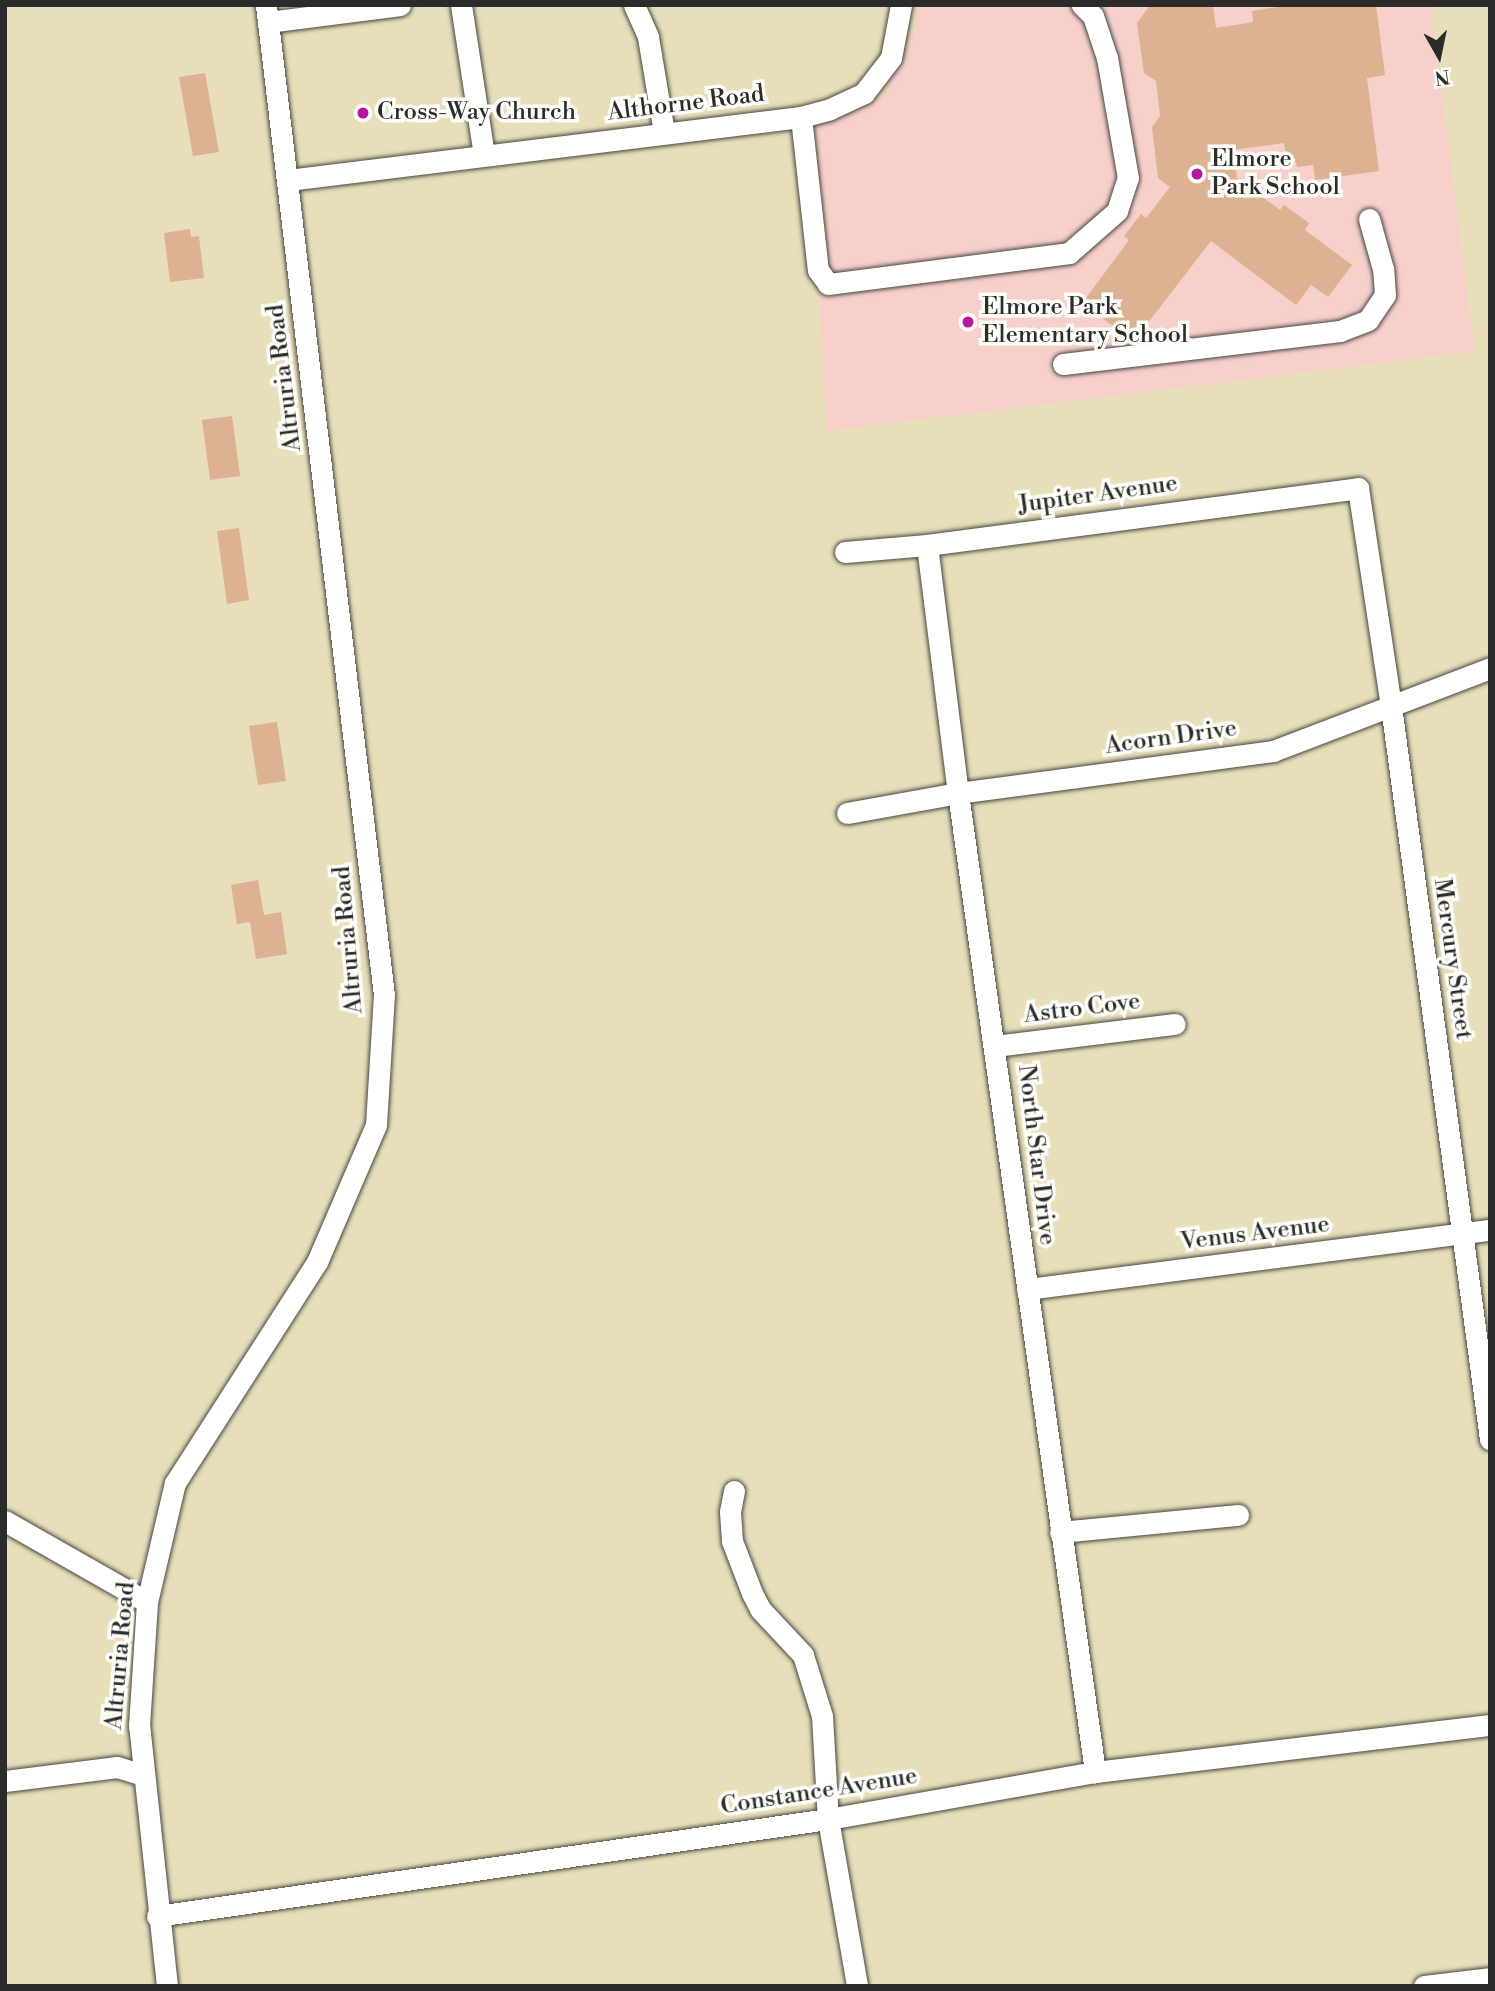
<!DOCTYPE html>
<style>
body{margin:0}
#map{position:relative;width:1495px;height:1991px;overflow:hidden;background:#e8deba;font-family:"Libre Bodoni",serif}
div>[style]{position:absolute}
.built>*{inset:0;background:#f7d0ca}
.building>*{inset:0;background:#dcb292}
.roads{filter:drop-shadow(0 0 2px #474640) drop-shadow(0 0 2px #474640)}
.minor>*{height:21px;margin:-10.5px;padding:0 10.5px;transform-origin:10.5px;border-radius:10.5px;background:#fff}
.dots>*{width:19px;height:19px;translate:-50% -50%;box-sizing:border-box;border:4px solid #fdfcf7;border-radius:50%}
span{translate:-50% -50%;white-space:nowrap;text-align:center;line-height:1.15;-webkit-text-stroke:7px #fdfcf7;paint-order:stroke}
.street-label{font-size:24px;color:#2b2b2b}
.poi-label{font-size:24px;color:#2b2b2b}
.left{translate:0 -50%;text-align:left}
.frame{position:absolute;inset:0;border:7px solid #2b2b2b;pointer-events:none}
.north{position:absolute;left:1404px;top:21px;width:70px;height:70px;-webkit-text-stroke:5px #fdfcf7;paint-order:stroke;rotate:171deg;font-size:19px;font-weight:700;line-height:28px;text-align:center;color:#2b2b2b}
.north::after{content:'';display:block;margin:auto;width:24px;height:32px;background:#2b2b2b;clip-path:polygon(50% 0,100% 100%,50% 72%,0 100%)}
</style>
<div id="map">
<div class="built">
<div style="clip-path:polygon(917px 5px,1430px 5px,1475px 351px,827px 431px,810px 128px,883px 97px,915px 27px)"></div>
</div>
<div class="building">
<div style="clip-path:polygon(1150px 5px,1213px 5px,1216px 28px,1253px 22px,1252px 11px,1290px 5px,1376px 5px,1385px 75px,1367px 78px,1379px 171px,1315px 180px,1313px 165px,1297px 167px,1296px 162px,1287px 163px,1284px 143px,1233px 150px,1237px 178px,1280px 210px,1284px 205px,1309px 223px,1305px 230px,1352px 265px,1328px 297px,1311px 285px,1296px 305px,1211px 241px,1134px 341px,1102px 318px,1106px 313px,1086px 298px,1129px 240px,1124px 236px,1141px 214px,1146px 218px,1170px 187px,1158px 178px,1152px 127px,1160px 116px,1156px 81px,1144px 73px,1137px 23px)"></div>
<div style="clip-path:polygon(205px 73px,219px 152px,193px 156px,179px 77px)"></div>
<div style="clip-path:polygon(190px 229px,191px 237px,199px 236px,204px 278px,170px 282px,164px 233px)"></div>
<div style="clip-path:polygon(232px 416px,240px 476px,210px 480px,202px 420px)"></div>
<div style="clip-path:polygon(239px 528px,249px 600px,227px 604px,217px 531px)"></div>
<div style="clip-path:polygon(277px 722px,286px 781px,258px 785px,249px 726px)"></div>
<div style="clip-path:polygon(258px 880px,264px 915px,281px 912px,287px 954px,256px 959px,250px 922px,237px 924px,231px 885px)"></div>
</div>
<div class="roads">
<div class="minor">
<div style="left:461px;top:5px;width:152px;rotate:81.3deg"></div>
<div style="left:634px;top:5px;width:35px;rotate:66deg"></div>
<div style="left:648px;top:37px;width:97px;rotate:80.5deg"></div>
<div style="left:268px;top:22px;width:133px;rotate:-7.3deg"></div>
<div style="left:801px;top:117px;width:154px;rotate:83.7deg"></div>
<div style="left:818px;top:270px;width:17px;rotate:54deg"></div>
<div style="left:828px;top:284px;width:243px;rotate:-7.3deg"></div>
<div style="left:1069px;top:253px;width:64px;rotate:-41.2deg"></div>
<div style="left:1117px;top:211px;width:35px;rotate:-72deg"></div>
<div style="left:1128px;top:178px;width:122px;rotate:-99.9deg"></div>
<div style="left:1107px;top:58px;width:44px;rotate:-108.4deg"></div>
<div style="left:1093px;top:16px;width:16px;rotate:-135deg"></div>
<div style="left:288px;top:180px;width:517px;rotate:-7deg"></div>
<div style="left:801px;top:117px;width:30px;rotate:-15deg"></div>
<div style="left:830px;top:109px;width:38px;rotate:-25deg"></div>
<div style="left:864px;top:93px;width:44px;rotate:-52.4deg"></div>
<div style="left:891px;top:58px;width:54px;rotate:-79.3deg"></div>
<div style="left:1063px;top:364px;width:279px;rotate:-6.8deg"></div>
<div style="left:1340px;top:331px;width:30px;rotate:-21deg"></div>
<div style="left:1368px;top:320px;width:30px;rotate:-56deg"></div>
<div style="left:1385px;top:295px;width:26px;rotate:-94deg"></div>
<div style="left:1383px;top:269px;width:52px;rotate:-105.6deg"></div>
<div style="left:927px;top:545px;width:250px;rotate:82.9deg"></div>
<div style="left:958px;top:793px;width:989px;rotate:82.03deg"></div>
<div style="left:845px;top:552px;width:82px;rotate:-4.9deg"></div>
<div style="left:927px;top:545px;width:435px;rotate:-7.5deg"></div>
<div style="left:1358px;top:488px;width:220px;rotate:81.4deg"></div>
<div style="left:1391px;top:706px;width:740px;rotate:82.31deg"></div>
<div style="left:847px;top:813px;width:113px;rotate:-10.2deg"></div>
<div style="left:958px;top:793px;width:318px;rotate:-7.6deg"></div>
<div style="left:1273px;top:751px;width:232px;rotate:-20.9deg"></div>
<div style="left:995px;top:1046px;width:181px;rotate:-7deg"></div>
<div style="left:1027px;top:1289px;width:467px;rotate:-7.3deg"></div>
<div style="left:734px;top:1491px;width:21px;rotate:101deg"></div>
<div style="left:730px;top:1512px;width:29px;rotate:86deg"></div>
<div style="left:732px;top:1541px;width:56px;rotate:69deg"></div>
<div style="left:752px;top:1593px;width:18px;rotate:63deg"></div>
<div style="left:760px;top:1609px;width:63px;rotate:46.9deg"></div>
<div style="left:803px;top:1655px;width:64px;rotate:72.7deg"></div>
<div style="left:822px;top:1716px;width:103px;rotate:86.7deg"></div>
<div style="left:828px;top:1819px;width:169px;rotate:80.1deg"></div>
<div style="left:5px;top:1521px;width:163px;rotate:29.7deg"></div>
<div style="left:1060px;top:1532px;width:179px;rotate:-5.5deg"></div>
<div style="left:5px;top:1781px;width:113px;rotate:-7.1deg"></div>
<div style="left:117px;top:1767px;width:27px;rotate:17deg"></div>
<div style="left:157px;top:1916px;width:678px;rotate:-8.23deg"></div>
<div style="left:828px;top:1819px;width:271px;rotate:-10deg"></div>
<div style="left:1095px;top:1772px;width:398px;rotate:-6.8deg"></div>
<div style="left:167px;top:1986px;width:262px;rotate:-96.1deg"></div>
<div style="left:139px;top:1726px;width:124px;rotate:-86.3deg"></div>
<div style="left:147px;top:1602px;width:122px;rotate:-76.8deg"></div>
<div style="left:175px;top:1483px;width:263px;rotate:-57.3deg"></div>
<div style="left:317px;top:1262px;width:149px;rotate:-66.7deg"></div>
<div style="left:376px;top:1125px;width:130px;rotate:-86.5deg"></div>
<div style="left:384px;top:995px;width:997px;rotate:-96.8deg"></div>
<div style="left:1424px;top:1986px;width:66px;rotate:-6.9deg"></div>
</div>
</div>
<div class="dots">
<div style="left:363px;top:113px;background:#b5179e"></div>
<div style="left:1197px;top:174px;background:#b5179e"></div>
<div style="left:968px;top:322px;background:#b5179e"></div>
</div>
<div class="street-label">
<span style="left:686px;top:104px;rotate:-7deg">Althorne Road</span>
<span style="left:285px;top:378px;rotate:-97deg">Altruria Road</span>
<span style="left:1098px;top:495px;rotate:-8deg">Jupiter Avenue</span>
<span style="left:1171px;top:738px;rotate:-8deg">Acorn Drive</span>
<span style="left:349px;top:940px;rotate:-95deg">Altruria Road</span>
<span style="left:1452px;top:959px;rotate:82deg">Mercury Street</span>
<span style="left:1082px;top:1009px;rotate:-7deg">Astro Cove</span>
<span style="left:1036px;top:1155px;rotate:83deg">North Star Drive</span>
<span style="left:1255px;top:1234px;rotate:-7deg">Venus Avenue</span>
<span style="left:121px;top:1656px;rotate:-85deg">Altruria Road</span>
<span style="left:819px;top:1792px;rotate:-9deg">Constance Avenue</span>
</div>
<div class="poi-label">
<span class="left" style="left:377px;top:113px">Cross-Way Church</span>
<span class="left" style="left:1211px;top:174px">Elmore<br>Park School</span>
<span class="left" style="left:982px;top:322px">Elmore Park<br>Elementary School</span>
</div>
<div class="frame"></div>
<div class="north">N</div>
</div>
